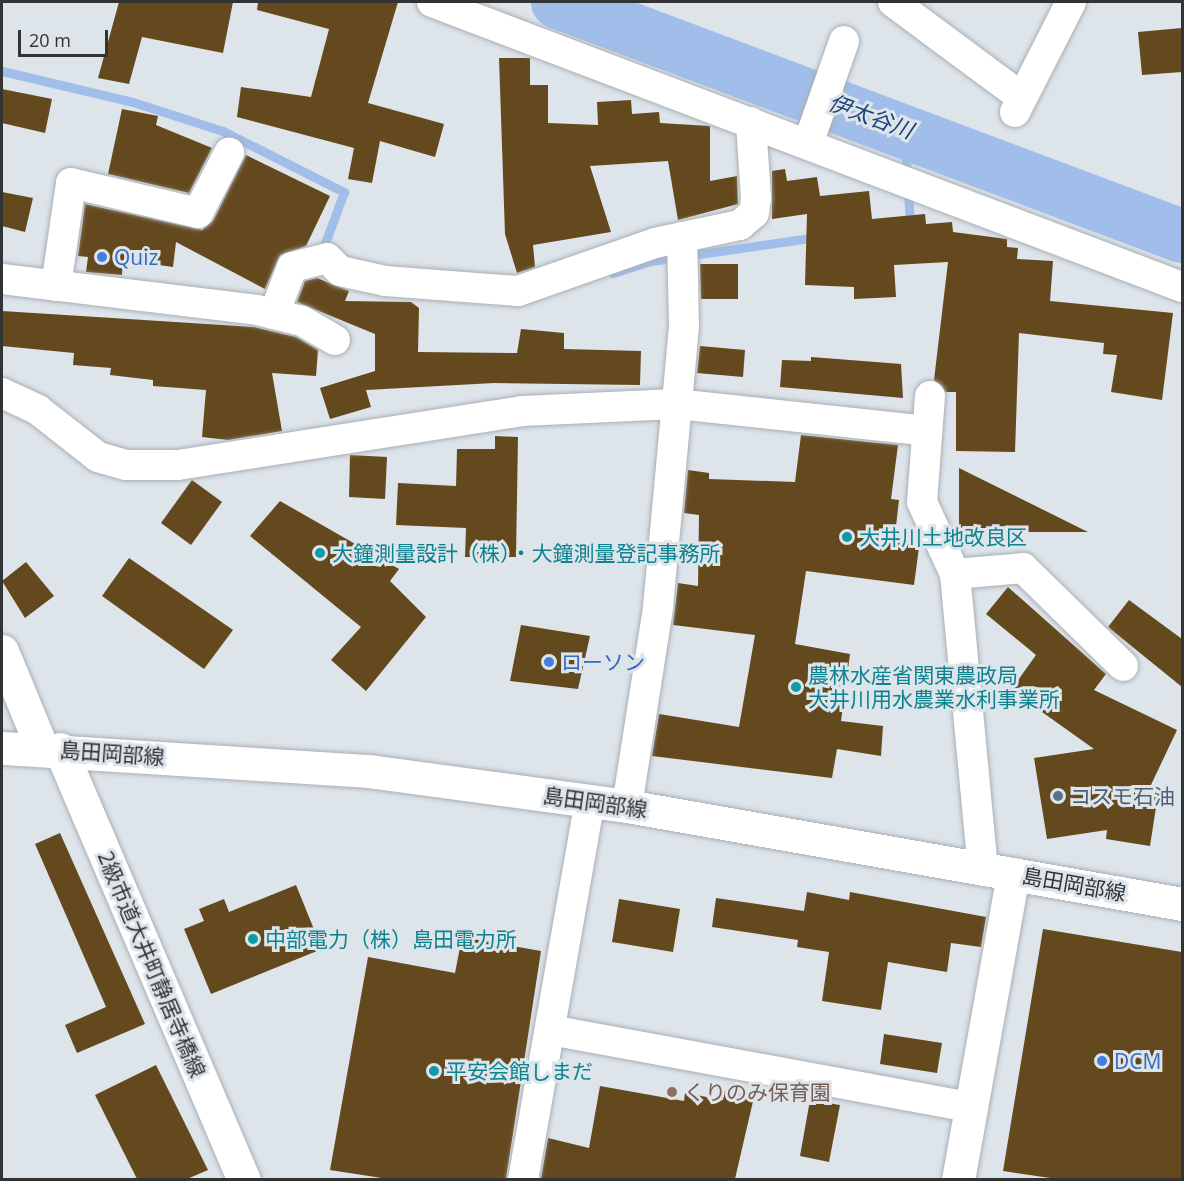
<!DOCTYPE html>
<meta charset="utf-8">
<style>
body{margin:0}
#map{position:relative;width:1184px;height:1181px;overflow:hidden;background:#dde4ea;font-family:"Open Sans","Noto Sans JP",sans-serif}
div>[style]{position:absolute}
.stream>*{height:9px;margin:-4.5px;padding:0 4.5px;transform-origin:4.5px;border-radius:4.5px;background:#a0bee9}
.river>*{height:54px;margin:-27px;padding:0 27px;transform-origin:27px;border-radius:27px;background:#a0bee9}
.building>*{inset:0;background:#65491e}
.roads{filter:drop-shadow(0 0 2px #a9afb5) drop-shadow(0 0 2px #a9afb5)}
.minor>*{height:30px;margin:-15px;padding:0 15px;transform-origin:15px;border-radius:15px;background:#fff}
.tertiary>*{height:33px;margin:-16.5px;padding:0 16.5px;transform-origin:16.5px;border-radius:16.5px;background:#fff}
.secondary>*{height:33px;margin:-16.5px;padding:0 16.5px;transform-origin:16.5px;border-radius:16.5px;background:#fff}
.dots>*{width:16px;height:16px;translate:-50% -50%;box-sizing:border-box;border:3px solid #dde4ea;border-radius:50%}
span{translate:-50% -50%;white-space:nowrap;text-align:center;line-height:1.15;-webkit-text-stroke:6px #dde4ea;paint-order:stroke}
.shop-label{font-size:21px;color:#366cbe}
.left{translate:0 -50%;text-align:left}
.culture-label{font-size:21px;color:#0d838f}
.street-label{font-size:21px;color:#313335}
.service-label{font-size:21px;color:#4e5e75}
.education-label{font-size:21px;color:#785e54}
.water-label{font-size:22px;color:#1d4378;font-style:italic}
.frame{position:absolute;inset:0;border:3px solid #313335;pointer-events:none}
.scale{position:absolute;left:18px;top:30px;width:90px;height:27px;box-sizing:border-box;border:3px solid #313335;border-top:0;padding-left:8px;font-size:18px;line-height:21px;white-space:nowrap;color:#313335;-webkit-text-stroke:4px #dde4ea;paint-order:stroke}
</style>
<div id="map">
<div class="stream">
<div style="left:2px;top:71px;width:135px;rotate:13.3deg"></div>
<div style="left:133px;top:102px;width:95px;rotate:17.9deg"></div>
<div style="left:223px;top:131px;width:136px;rotate:26.8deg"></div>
<div style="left:344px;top:192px;width:66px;rotate:110.4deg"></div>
<div style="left:904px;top:128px;width:95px;rotate:86.4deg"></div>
<div style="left:910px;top:223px;width:5px;rotate:169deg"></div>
<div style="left:613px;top:273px;width:40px;rotate:-18deg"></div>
<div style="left:651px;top:261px;width:168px;rotate:-8.2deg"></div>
</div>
<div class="river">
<div style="left:558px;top:2px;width:666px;rotate:20.56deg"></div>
</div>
<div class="building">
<div style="clip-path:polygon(119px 2px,233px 2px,223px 53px,142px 37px,129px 84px,98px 78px)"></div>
<div style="clip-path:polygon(258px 2px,398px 2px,368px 103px,444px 124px,435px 157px,380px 141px,372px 183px,348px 179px,354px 148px,237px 117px,241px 87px,311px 97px,329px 29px,257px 10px)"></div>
<div style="clip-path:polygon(1182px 28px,1182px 72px,1142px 75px,1138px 32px)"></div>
<div style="clip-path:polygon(499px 58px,530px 58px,530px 85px,548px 85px,548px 123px,598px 125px,597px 102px,631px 100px,632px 114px,659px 112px,660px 123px,710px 126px,710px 181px,737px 176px,738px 204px,678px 220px,668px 161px,590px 166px,611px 232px,533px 245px,535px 267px,517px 273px,505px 234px)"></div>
<div style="clip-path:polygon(2px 89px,52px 99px,45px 133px,2px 123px)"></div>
<div style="clip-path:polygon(122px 109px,158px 116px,156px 125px,212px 148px,189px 193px,108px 174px)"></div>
<div style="clip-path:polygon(246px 155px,330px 196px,306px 246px,280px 255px,265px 289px,176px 242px,173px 267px,123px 260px,122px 275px,86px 272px,88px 257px,78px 256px,85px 204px,202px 230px,213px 221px)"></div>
<div style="clip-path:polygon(785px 169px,787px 181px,817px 177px,820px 196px,869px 191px,872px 219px,925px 214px,926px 224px,952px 222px,953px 232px,1007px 239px,1007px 247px,1018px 248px,1017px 259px,1053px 261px,1050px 301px,1173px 313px,1162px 400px,1111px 392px,1117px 355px,1103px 354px,1104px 343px,1019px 333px,1015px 452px,956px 451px,956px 392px,946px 392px,934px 380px,948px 262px,894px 265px,896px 297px,854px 299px,854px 287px,805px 285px,807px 214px,772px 219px,772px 171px)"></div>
<div style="clip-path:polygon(2px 192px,33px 198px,25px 232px,2px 226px)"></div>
<div style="clip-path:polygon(700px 264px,738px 264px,738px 299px,701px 299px)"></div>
<div style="clip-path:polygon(317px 278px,349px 291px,345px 301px,411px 302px,419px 308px,418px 352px,517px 353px,521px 329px,564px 333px,564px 349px,641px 351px,640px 385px,494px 383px,366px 390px,371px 407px,330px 419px,320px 388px,375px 371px,375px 334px,297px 302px,305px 281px)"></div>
<div style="clip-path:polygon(2px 311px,254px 327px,296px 337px,318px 350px,316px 376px,272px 373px,282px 431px,228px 440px,202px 437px,206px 390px,153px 386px,153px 380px,110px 375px,111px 368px,73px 365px,74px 353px,2px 346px)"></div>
<div style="clip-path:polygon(700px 346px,745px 350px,743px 377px,697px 373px)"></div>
<div style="clip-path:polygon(811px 357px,901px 364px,903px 398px,780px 387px,782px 360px,811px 361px)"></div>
<div style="clip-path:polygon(801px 435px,898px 445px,891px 499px,899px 500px,895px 535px,920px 540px,914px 585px,806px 571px,795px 644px,850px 654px,841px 721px,883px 726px,881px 756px,837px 749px,832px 778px,652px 756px,659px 714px,739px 727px,755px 635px,673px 625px,678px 583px,698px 586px,699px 515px,684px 513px,688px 470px,709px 473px,709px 479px,795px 482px)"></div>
<div style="clip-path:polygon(495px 436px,518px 437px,516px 557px,465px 557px,466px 528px,396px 525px,398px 483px,456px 486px,457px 449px,495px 449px)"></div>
<div style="clip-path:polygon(350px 455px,387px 457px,385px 499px,349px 497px)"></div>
<div style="clip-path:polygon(959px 468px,1088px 532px,959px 532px)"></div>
<div style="clip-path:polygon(192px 480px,222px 502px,191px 545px,161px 523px)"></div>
<div style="clip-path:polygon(280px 501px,399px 569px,390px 581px,426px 617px,366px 691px,331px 660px,361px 627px,250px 536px)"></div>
<div style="clip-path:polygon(129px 558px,233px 630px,204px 669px,102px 596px)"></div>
<div style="clip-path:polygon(26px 562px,54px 596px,25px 618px,2px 581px)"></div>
<div style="clip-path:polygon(1008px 587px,1106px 674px,1094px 690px,1177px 730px,1150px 787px,1159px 788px,1150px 846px,1106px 839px,1107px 830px,1047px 839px,1034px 758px,1094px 749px,1011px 690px,1036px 655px,986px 614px)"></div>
<div style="clip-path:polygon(1129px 600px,1182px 639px,1182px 687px,1108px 627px)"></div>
<div style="clip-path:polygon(521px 625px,590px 636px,578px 689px,510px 681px)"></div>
<div style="clip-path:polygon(60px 833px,145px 1024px,77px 1053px,65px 1025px,106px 1007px,35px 844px)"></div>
<div style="clip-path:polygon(296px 885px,322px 949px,211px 994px,184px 929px,204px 921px,199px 909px,224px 899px,229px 912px)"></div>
<div style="clip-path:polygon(807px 892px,849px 900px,850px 892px,986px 917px,981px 947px,951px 943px,947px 972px,888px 962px,881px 1010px,822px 1001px,829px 952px,797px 947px,798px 940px,712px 927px,716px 898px,804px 911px)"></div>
<div style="clip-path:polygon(619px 899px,680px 909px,673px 952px,612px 942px)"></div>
<div style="clip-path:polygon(1043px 929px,1182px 952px,1182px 1179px,1057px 1179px,1003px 1171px)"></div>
<div style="clip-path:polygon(462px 937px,541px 951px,506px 1179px,388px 1179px,330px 1170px,368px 957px,455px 973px)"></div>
<div style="clip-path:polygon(884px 1034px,942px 1043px,937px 1073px,880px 1064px)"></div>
<div style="clip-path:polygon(156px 1065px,208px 1170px,187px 1179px,137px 1179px,95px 1095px)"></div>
<div style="clip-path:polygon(600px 1086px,684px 1101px,685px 1093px,723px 1100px,724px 1091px,754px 1097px,735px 1179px,541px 1179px,548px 1138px,589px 1148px)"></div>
<div style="clip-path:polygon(810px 1100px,840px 1105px,829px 1162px,800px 1156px)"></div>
</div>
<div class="roads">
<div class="minor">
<div style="left:432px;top:2px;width:802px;rotate:20.81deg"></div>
<div style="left:893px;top:2px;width:158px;rotate:36.5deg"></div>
<div style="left:1015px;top:112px;width:123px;rotate:-63deg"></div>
<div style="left:808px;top:144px;width:109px;rotate:-70.7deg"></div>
<div style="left:2px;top:279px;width:257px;rotate:6.9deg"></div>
<div style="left:257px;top:310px;width:46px;rotate:13.7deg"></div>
<div style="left:302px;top:321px;width:38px;rotate:30deg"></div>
<div style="left:56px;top:286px;width:104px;rotate:-81.7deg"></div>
<div style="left:71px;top:183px;width:130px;rotate:13.3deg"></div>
<div style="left:198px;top:213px;width:68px;rotate:-62.7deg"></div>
<div style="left:274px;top:314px;width:50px;rotate:-69deg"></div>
<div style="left:292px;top:267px;width:36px;rotate:-14deg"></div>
<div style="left:327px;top:258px;width:18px;rotate:45deg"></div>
<div style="left:340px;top:271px;width:46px;rotate:12.5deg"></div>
<div style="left:385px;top:281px;width:133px;rotate:4.3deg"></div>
<div style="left:518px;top:291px;width:145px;rotate:-19.3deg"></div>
<div style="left:655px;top:243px;width:87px;rotate:-12deg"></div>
<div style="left:740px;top:225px;width:18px;rotate:-41deg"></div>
<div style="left:754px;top:213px;width:15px;rotate:-82deg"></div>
<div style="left:756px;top:198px;width:76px;rotate:-93.8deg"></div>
<div style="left:2px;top:393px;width:40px;rotate:25deg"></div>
<div style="left:38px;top:410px;width:76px;rotate:38.1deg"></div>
<div style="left:98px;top:457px;width:29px;rotate:16deg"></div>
<div style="left:126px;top:465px;width:52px"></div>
<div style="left:178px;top:465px;width:348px;rotate:-8.9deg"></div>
<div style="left:522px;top:411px;width:154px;rotate:-2.6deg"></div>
<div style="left:676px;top:404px;width:252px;rotate:6.1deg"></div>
<div style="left:930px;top:396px;width:106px;rotate:94.3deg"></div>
<div style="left:922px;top:502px;width:79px;rotate:65.4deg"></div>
<div style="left:955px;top:574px;width:295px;rotate:84.6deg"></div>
<div style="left:955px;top:574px;width:68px;rotate:-5deg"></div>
<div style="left:1023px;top:568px;width:140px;rotate:44.4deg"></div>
<div style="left:627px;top:806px;width:201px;rotate:-81.1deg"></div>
<div style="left:658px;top:607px;width:282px;rotate:-84.7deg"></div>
<div style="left:684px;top:326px;width:89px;rotate:-91.3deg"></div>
<div style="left:550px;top:1030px;width:428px;rotate:10.4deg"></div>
<div style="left:523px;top:1180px;width:385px;rotate:-80deg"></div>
</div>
<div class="tertiary">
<div style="left:2px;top:651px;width:105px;rotate:67.6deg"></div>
<div style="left:60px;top:749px;width:469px;rotate:66.9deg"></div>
<div style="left:958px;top:1180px;width:311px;rotate:-79.8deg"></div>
</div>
<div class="secondary">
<div style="left:2px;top:748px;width:368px;rotate:3.6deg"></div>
<div style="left:369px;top:771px;width:260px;rotate:7.7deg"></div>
<div style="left:627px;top:806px;width:564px;rotate:10.01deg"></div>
</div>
</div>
<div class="dots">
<div style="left:102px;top:257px;background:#3f7fe0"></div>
<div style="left:847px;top:537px;background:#0f9aa8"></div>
<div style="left:320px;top:553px;background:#0f9aa8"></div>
<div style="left:549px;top:662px;background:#3f7fe0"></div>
<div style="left:796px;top:687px;background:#0f9aa8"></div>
<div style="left:1058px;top:796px;background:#5c6f8a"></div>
<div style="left:253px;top:939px;background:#0f9aa8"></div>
<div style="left:1102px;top:1061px;background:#3f7fe0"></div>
<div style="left:434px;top:1071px;background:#0f9aa8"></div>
<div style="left:672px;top:1092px;background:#8d6e63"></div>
</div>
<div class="shop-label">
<span class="left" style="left:114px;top:257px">Quiz</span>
<span class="left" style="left:561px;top:662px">ローソン</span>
<span class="left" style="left:1114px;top:1061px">DCM</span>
</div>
<div class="culture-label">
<span class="left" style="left:859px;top:537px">大井川土地改良区</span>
<span class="left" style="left:332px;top:553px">大鐘測量設計（株）・大鐘測量登記事務所</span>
<span class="left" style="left:808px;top:687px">農林水産省関東農政局<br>大井川用水農業水利事業所</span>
<span class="left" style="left:265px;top:939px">中部電力（株）島田電力所</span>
<span class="left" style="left:446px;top:1071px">平安会館しまだ</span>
</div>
<div class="street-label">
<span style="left:112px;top:753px;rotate:4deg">島田岡部線</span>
<span style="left:595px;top:802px;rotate:8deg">島田岡部線</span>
<span style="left:1074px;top:884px;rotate:10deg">島田岡部線</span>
<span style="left:152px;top:964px;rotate:67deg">2級市道大井町静居寺橋線</span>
</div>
<div class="service-label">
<span class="left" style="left:1070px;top:796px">コスモ石油</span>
</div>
<div class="education-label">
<span class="left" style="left:684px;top:1092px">くりのみ保育園</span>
</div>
<div class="water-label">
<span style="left:871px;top:116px;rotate:20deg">伊太谷川</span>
</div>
<div class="frame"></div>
<div class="scale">20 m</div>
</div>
